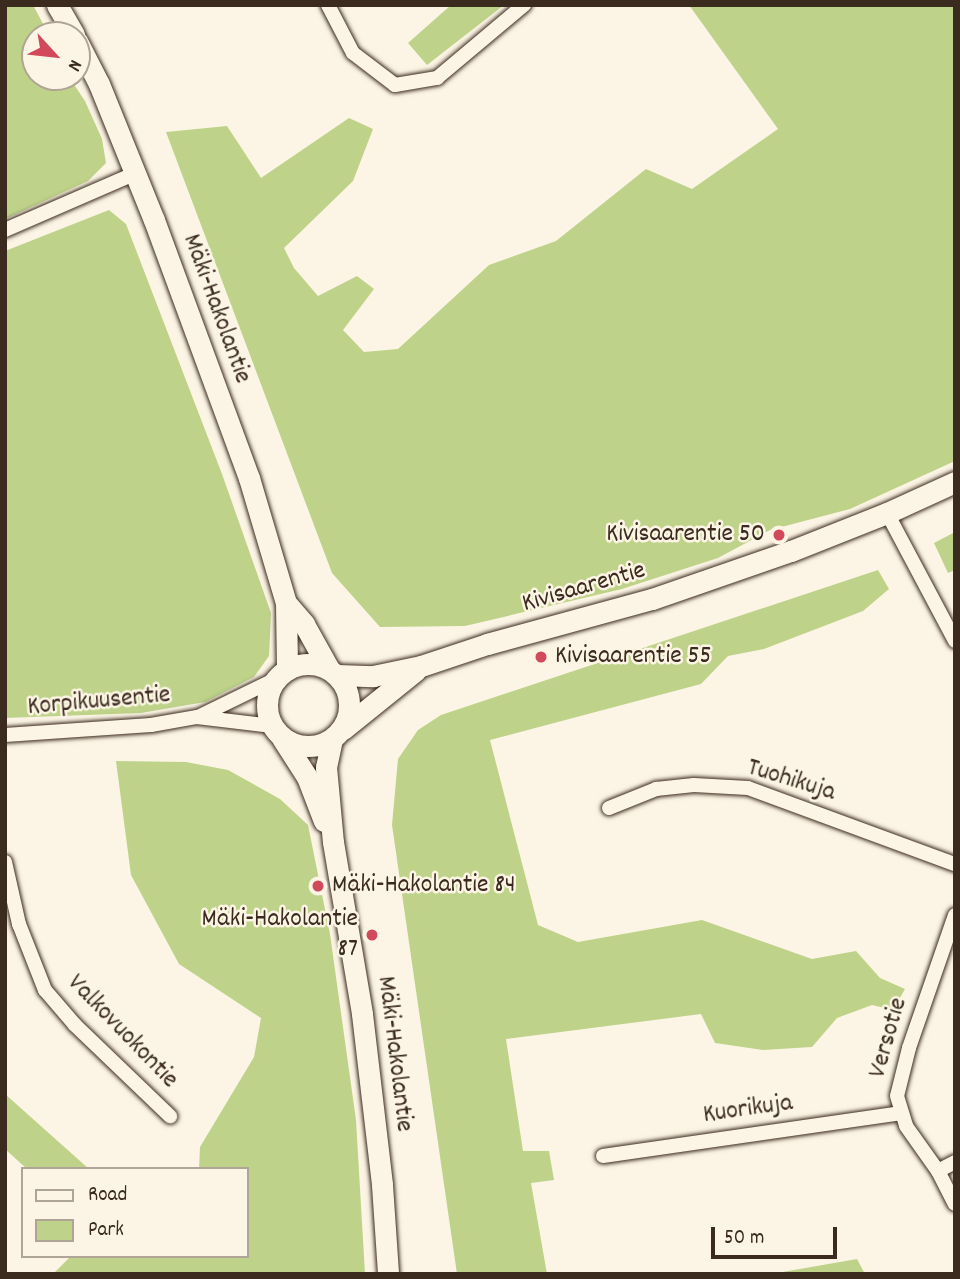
<!DOCTYPE html>
<meta charset="utf-8">
<style>
body{margin:0}
#map{position:relative;width:960px;height:1279px;overflow:hidden;background:#fcf5e5;font-family:Dekko,sans-serif}
div>[style]{position:absolute}
.green>*{inset:0;background:#bed389}
.roads{filter:drop-shadow(0 0 2px #3b2a1e) drop-shadow(0 0 2px #3b2a1e)}
.street>*{height:14px;margin:-7px;padding:0 7px;transform-origin:7px;border-radius:7px;background:#fcf5e5}
.secondary>*{height:21px;margin:-10.5px;padding:0 10.5px;transform-origin:10.5px;border-radius:10.5px;background:#fcf5e5}
.secondary>.ring{margin:-10.5px;padding:0;box-sizing:content-box;background:none;border:21px solid #fcf5e5;border-radius:50%}
.dots>*{width:19px;height:19px;translate:-50% -50%;box-sizing:border-box;border:4px solid #fcf5e5;border-radius:50%}
span{translate:-50% -50%;white-space:nowrap;text-align:center;line-height:1.15;-webkit-text-stroke:5px #fcf5e5;paint-order:stroke}
.street-label{font-size:26px;color:#3b2a1e}
.poi-label{font-size:26px;color:#3b2a1e}
.right{translate:-100% -50%;text-align:right}
.left{translate:0 -50%;text-align:left}
.frame{position:absolute;inset:0;border:7px solid #3b2a1e;pointer-events:none}
.legend{position:absolute;left:21px;top:1167px;width:228px;height:91px;box-sizing:border-box;background:#fcf5e5;border:2px solid #afa495;margin:0;padding:9px 12px;list-style:none;font-size:21px;color:#3b2a1e}
.legend li{display:flex;align-items:center;gap:14px;height:35px}
.legend b{width:35px;border:2px solid #afa495}
.north{position:absolute;left:21px;top:21px;width:70px;height:70px;box-sizing:border-box;background:#fcf5e5;border:2px solid #afa495;border-radius:50%;rotate:117deg;font-size:19px;font-weight:700;line-height:28px;text-align:center;color:#3b2a1e}
.north::after{content:'';display:block;margin:auto;width:24px;height:32px;background:#d1495b;clip-path:polygon(50% 0,100% 100%,50% 72%,0 100%)}
.scale{position:absolute;left:711px;top:1227px;width:126px;height:32px;box-sizing:border-box;border:4px solid #3b2a1e;border-top:0;padding-left:9px;font-size:21px;line-height:24px;white-space:nowrap;color:#3b2a1e;-webkit-text-stroke:5px #fcf5e5;paint-order:stroke}
</style>
<div id="map">
<div class="green">
<div style="clip-path:polygon(5px 5px,33px 5px,49px 35px,35px 35px,35px 77px,69px 77px,85px 101px,102px 139px,106px 163px,88px 181px,5px 219px)"></div>
<div style="clip-path:polygon(451px 5px,504px 5px,427px 65px,408px 43px)"></div>
<div style="clip-path:polygon(689px 5px,955px 5px,955px 461px,850px 509px,770px 530px,718px 558px,622px 589px,465px 626px,380px 627px,332px 573px,166px 132px,227px 126px,261px 178px,349px 118px,373px 129px,353px 181px,284px 248px,294px 268px,318px 296px,357px 276px,374px 289px,343px 330px,364px 352px,398px 349px,489px 265px,556px 241px,646px 169px,692px 189px,778px 129px)"></div>
<div style="clip-path:polygon(109px 210px,126px 224px,222px 474px,271px 613px,269px 656px,254px 677px,205px 702px,141px 713px,5px 718px,5px 251px)"></div>
<div style="clip-path:polygon(955px 532px,955px 570px,948px 573px,934px 543px)"></div>
<div style="clip-path:polygon(878px 570px,889px 589px,863px 611px,764px 649px,728px 656px,701px 684px,490px 740px,538px 925px,578px 942px,702px 920px,812px 959px,856px 951px,880px 978px,905px 989px,893px 1010px,872px 1005px,837px 1018px,812px 1047px,763px 1050px,715px 1043px,701px 1014px,506px 1039px,523px 1151px,549px 1151px,554px 1180px,531px 1183px,547px 1274px,457px 1274px,392px 825px,398px 759px,418px 730px,441px 715px)"></div>
<div style="clip-path:polygon(116px 761px,186px 762px,228px 770px,280px 799px,308px 825px,330px 934px,356px 1120px,365px 1274px,53px 1274px,71px 1256px,247px 1256px,247px 1169px,199px 1169px,200px 1147px,254px 1057px,261px 1018px,179px 964px,131px 875px)"></div>
<div style="clip-path:polygon(5px 1094px,89px 1169px,27px 1169px,5px 1149px)"></div>
<div style="clip-path:polygon(857px 1259px,865px 1274px,771px 1274px)"></div>
</div>
<div class="roads">
<div class="street">
<div style="left:328px;top:5px;width:54px;rotate:62.5deg"></div>
<div style="left:353px;top:53px;width:53px;rotate:37.3deg"></div>
<div style="left:395px;top:85px;width:43px;rotate:-9.5deg"></div>
<div style="left:437px;top:78px;width:114px;rotate:-40deg"></div>
<div style="left:5px;top:230px;width:141px;rotate:-23.5deg"></div>
<div style="left:887px;top:513px;width:145px;rotate:62deg"></div>
<div style="left:198px;top:717px;width:87px;rotate:-26deg"></div>
<div style="left:5px;top:735px;width:146px;rotate:-3.9deg"></div>
<div style="left:151px;top:725px;width:47px;rotate:-9.9deg"></div>
<div style="left:197px;top:717px;width:76px;rotate:6.8deg"></div>
<div style="left:609px;top:808px;width:51px;rotate:-22deg"></div>
<div style="left:656px;top:789px;width:38px;rotate:-6deg"></div>
<div style="left:694px;top:785px;width:54px;rotate:3.2deg"></div>
<div style="left:748px;top:788px;width:221px;rotate:20.2deg"></div>
<div style="left:5px;top:862px;width:64px;rotate:77.3deg"></div>
<div style="left:19px;top:924px;width:71px;rotate:68.5deg"></div>
<div style="left:45px;top:990px;width:46px;rotate:49.4deg"></div>
<div style="left:75px;top:1025px;width:132px;rotate:43.8deg"></div>
<div style="left:955px;top:915px;width:141px;rotate:109.1deg"></div>
<div style="left:909px;top:1048px;width:49px;rotate:104deg"></div>
<div style="left:897px;top:1096px;width:31px;rotate:73deg"></div>
<div style="left:906px;top:1126px;width:55px;rotate:54.6deg"></div>
<div style="left:938px;top:1171px;width:37px;rotate:63deg"></div>
<div style="left:603px;top:1156px;width:300px;rotate:-8.2deg"></div>
<div style="left:938px;top:1171px;width:19px;rotate:-28deg"></div>
</div>
<div class="secondary">
<div style="left:57px;top:5px;width:34px;rotate:60deg"></div>
<div style="left:77px;top:41px;width:48px;rotate:62.9deg"></div>
<div style="left:99px;top:84px;width:147px;rotate:68deg"></div>
<div style="left:154px;top:220px;width:275px;rotate:69.8deg"></div>
<div style="left:249px;top:478px;width:130px;rotate:73.5deg"></div>
<div style="left:286px;top:603px;width:67px;rotate:89.1deg"></div>
<div style="left:286px;top:603px;width:28px;rotate:49deg"></div>
<div style="left:304px;top:624px;width:51px;rotate:60.9deg"></div>
<div class="ring" style="left:267px;top:664px;width:61px;height:61px"></div>
<div style="left:337px;top:675px;width:36px;rotate:2deg"></div>
<div style="left:373px;top:676px;width:49px;rotate:-11.8deg"></div>
<div style="left:421px;top:666px;width:70px;rotate:-18.4deg"></div>
<div style="left:487px;top:644px;width:171px;rotate:-15.3deg"></div>
<div style="left:652px;top:599px;width:147px;rotate:-19.1deg"></div>
<div style="left:791px;top:551px;width:103px;rotate:-21.6deg"></div>
<div style="left:887px;top:513px;width:75px;rotate:-24.5deg"></div>
<div style="left:343px;top:729px;width:94px;rotate:-38.9deg"></div>
<div style="left:282px;top:738px;width:46px;rotate:57.3deg"></div>
<div style="left:307px;top:777px;width:47px;rotate:68.9deg"></div>
<div style="left:332px;top:739px;width:29px;rotate:102deg"></div>
<div style="left:326px;top:767px;width:75px;rotate:84.7deg"></div>
<div style="left:333px;top:842px;width:174px;rotate:80.4deg"></div>
<div style="left:362px;top:1014px;width:172px;rotate:83.3deg"></div>
<div style="left:382px;top:1185px;width:89px;rotate:86.1deg"></div>
</div>
</div>
<div class="dots">
<div style="left:779px;top:535px;background:#d1495b"></div>
<div style="left:541px;top:657px;background:#d1495b"></div>
<div style="left:318px;top:886px;background:#d1495b"></div>
<div style="left:372px;top:935px;background:#d1495b"></div>
</div>
<div class="street-label">
<span style="left:216px;top:309px;rotate:70deg">Mäki-Hakolantie</span>
<span style="left:584px;top:588px;rotate:-16deg">Kivisaarentie</span>
<span style="left:99px;top:702px;rotate:-5deg">Korpikuusentie</span>
<span style="left:791px;top:781px;rotate:17deg">Tuohikuja</span>
<span style="left:122px;top:1032px;rotate:46deg">Valkovuokontie</span>
<span style="left:889px;top:1038px;rotate:-74deg">Versotie</span>
<span style="left:394px;top:1054px;rotate:83deg">Mäki-Hakolantie</span>
<span style="left:748px;top:1110px;rotate:-8deg">Kuorikuja</span>
</div>
<div class="poi-label">
<span class="right" style="left:765px;top:535px">Kivisaarentie 50</span>
<span class="left" style="left:555px;top:657px">Kivisaarentie 55</span>
<span class="left" style="left:332px;top:886px">Mäki-Hakolantie 84</span>
<span class="right" style="left:358px;top:935px">Mäki-Hakolantie<br>87</span>
</div>
<div class="frame"></div>
<ul class="legend">
<li><b style="height:9px;background:#fcf5e5"></b>Road</li>
<li><b style="height:19px;background:#bed389"></b>Park</li>
</ul>
<div class="north">N</div>
<div class="scale">50 m</div>
</div>
